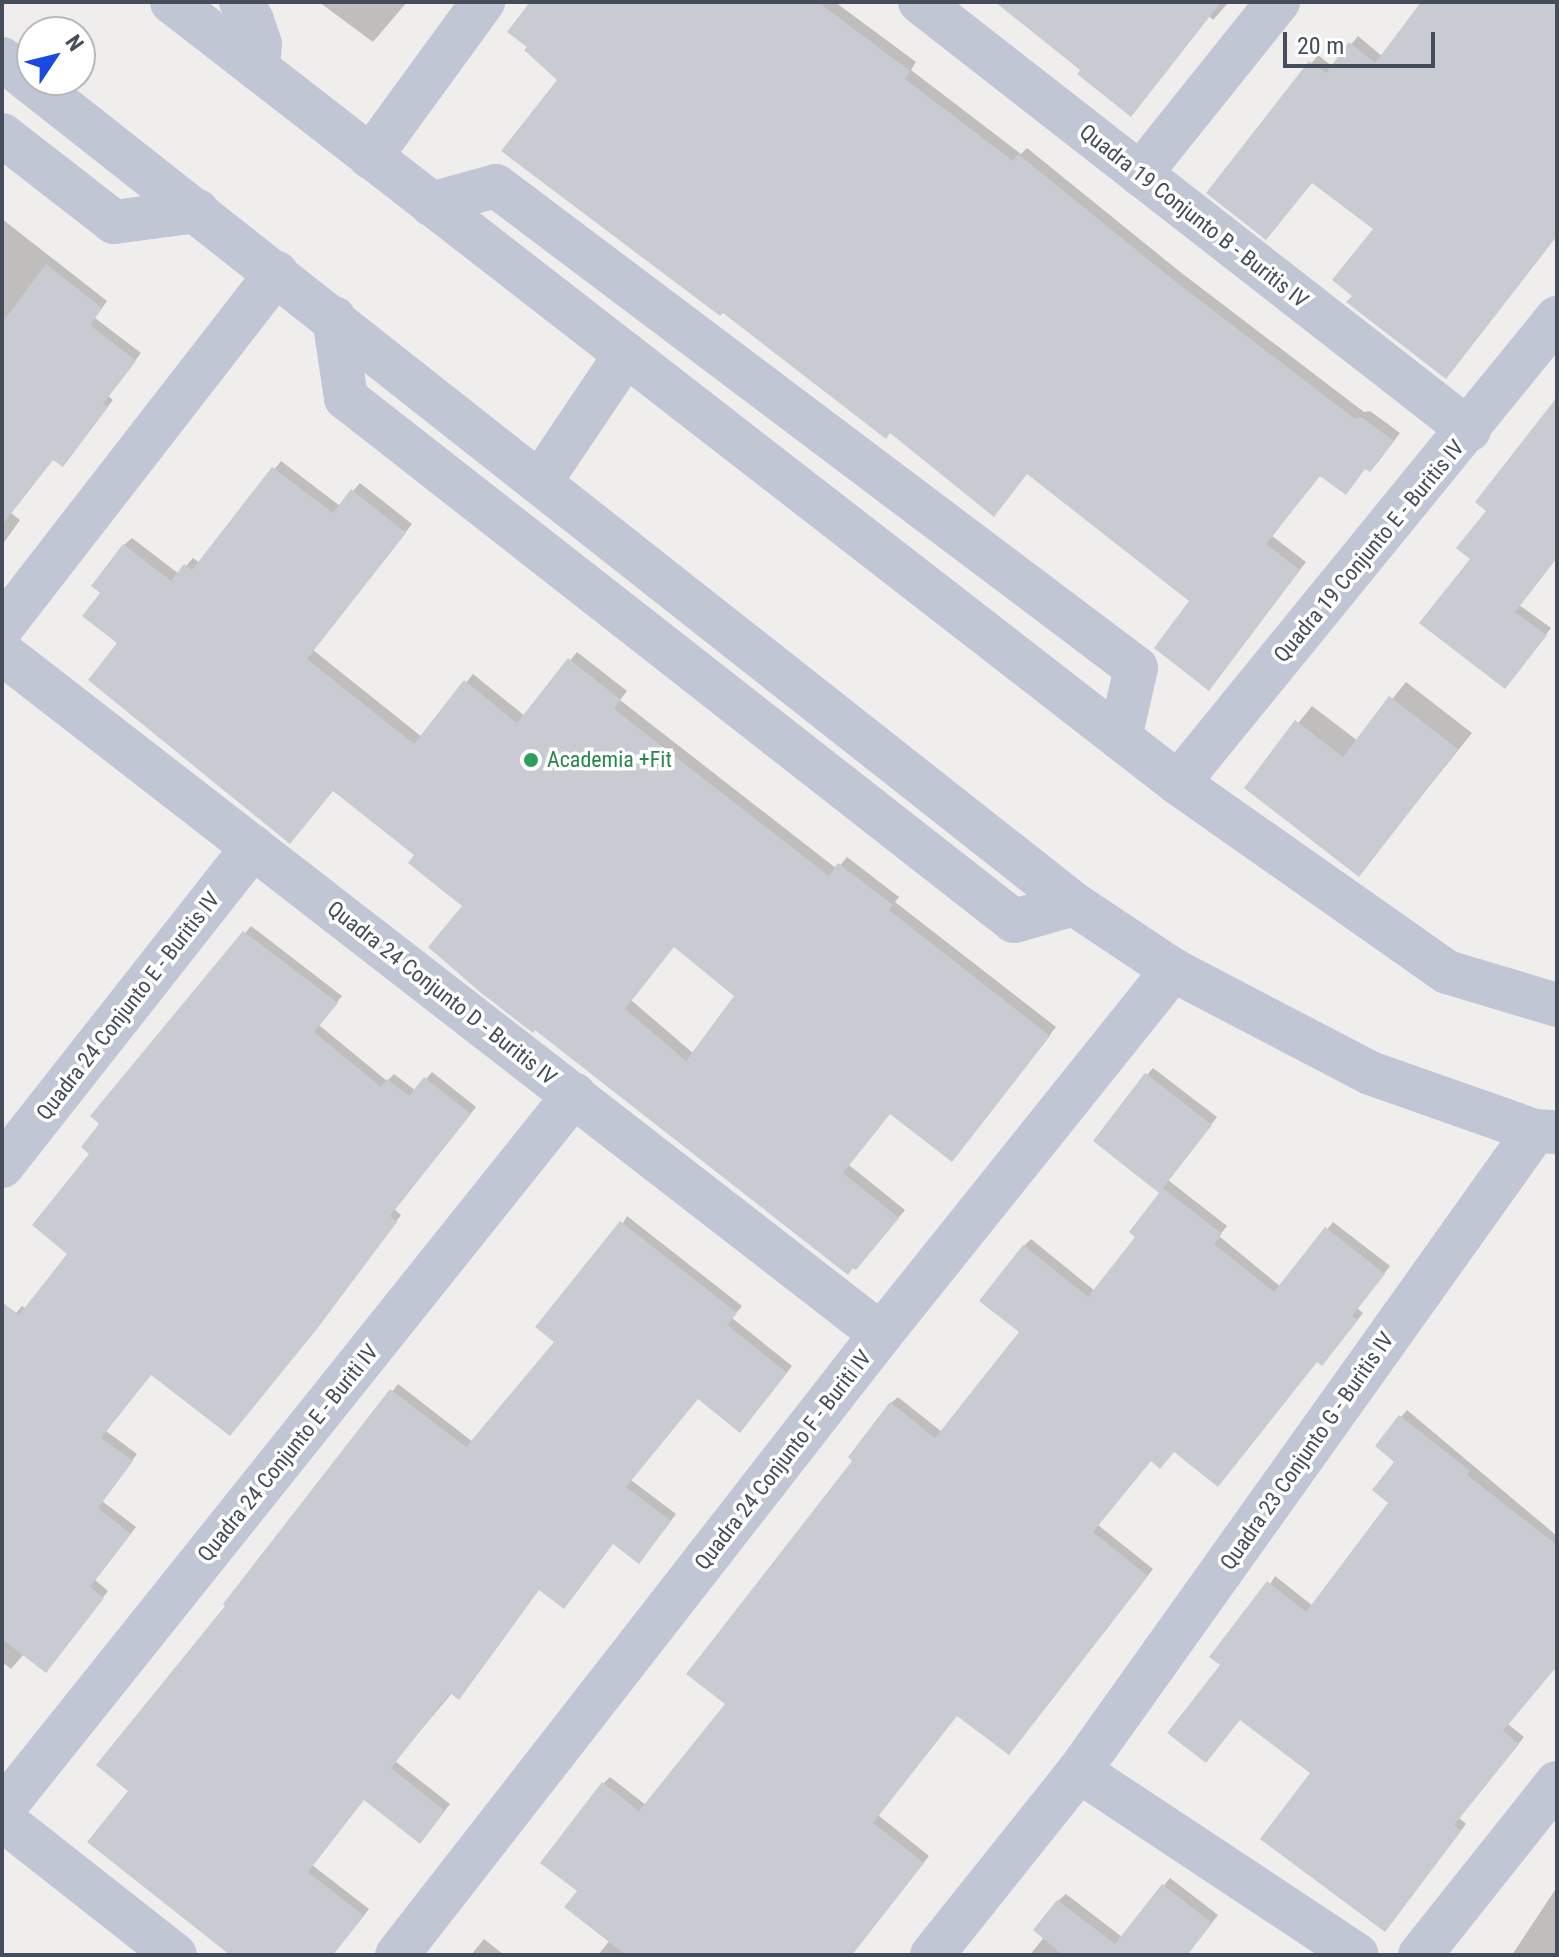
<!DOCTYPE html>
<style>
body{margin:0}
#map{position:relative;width:1559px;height:1957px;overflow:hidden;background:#f0eded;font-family:"Roboto Condensed",sans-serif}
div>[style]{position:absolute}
.shadow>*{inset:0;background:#0003}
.building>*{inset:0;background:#c9cbd3}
.minor>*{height:44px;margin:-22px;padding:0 22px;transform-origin:22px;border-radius:22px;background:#c0c6d3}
.dots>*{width:22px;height:22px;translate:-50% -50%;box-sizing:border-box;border:4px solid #fff;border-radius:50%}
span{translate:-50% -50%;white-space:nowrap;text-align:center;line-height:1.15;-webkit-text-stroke:7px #fff;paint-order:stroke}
.street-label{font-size:22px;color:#454d5a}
.leisure-label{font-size:22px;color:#27864d}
.left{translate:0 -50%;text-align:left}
.frame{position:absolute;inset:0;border:4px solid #454d5a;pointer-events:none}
.north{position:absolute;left:16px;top:16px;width:80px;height:80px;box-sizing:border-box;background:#fff;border:2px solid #b5b8bd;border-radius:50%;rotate:55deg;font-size:22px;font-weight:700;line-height:32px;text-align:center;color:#454d5a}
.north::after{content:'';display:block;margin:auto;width:28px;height:36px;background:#184adf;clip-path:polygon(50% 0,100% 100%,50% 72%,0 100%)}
.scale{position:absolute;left:1283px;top:32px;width:152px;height:36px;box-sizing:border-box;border:4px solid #454d5a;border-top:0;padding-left:10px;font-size:24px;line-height:28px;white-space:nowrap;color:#454d5a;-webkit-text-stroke:6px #fff;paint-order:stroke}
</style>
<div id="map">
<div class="shadow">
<div style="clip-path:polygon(319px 2px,407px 2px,373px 42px)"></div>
<div style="clip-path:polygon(533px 2px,835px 2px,916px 62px,911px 70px,1021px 154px,1027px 148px,1179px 271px,1364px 412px,1370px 411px,1400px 433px,1378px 462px,1370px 470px,1366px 467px,1346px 493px,1321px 474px,1272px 536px,1306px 562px,1209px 689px,1192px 601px,1028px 472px,560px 80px)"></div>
<div style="clip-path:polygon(998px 2px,1229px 2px,1213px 20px,1209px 16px,1083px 69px)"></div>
<div style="clip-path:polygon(1423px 2px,1557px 2px,1557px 236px,1355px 295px,1376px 229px,1313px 181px,1209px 193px,1318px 55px,1333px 67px,1358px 36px,1382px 56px)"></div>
<div style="clip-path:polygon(2px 219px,107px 301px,95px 318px,141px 353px,108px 396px,113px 400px,69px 458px,54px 458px,11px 513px,20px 520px,2px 545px)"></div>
<div style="clip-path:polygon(1557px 421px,1557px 557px,1519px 605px,1551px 628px,1510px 681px,1472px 558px)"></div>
<div style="clip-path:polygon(evenodd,281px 461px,340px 506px,360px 483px,412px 524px,313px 650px,422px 737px,473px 674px,525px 716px,577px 652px,627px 691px,620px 700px,837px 869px,847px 857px,899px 897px,895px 902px,1056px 1027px,959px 1152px,890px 1112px,849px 1165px,905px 1210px,863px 1260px,464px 906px,417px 854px,333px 789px,120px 642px,102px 592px,124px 545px,132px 538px,179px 574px,193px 558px,200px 563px,281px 461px,675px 945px,737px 996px,694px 1054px,631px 1000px,675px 945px)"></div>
<div style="clip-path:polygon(1406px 682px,1472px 733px,1359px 874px,1247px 787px,1312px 706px,1358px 741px)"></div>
<div style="clip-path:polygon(251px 926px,342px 996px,319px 1025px,387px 1081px,394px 1074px,416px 1091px,432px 1072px,476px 1107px,394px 1209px,401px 1215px,322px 1322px,236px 1427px,152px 1373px,106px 1431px,137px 1454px,102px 1501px,136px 1527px,95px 1580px,108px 1591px,51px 1664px,24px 1654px,11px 1669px,2px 1662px,2px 1330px,22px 1306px,26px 1309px,70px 1254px,102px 1123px,93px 1116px)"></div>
<div style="clip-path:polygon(1153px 1068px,1217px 1117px,1168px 1180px,1227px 1226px,1219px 1236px,1281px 1287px,1333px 1222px,1390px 1266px,1357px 1308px,1363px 1313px,1328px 1357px,1318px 1360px,1175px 1450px,1152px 1459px,1098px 1525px,1153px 1569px,1015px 1746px,958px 1714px,878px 1815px,929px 1856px,851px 1955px,598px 1955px,610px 1940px,580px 1891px,604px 1783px,610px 1777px,646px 1805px,728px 1703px,855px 1460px,891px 1403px,898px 1397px,942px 1432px,1022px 1331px,982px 1300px,1024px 1246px,1031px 1239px,1095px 1291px,1138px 1237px,1162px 1193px,1147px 1075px)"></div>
<div style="clip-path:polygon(627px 1216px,742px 1306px,732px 1318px,792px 1366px,746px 1424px,698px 1397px,631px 1480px,676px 1514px,645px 1555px,614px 1542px,540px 1588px,395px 1761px,450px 1804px,426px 1835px,365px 1798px,312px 1865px,369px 1909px,332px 1955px,235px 1955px,131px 1790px,228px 1606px,398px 1384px,473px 1442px,557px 1342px)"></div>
<div style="clip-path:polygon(1407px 1410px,1557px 1536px,1557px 1664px,1508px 1724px,1524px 1737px,1459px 1818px,1466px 1824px,1391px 1923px,1313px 1773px,1223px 1664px,1275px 1576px,1313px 1606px,1391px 1502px,1401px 1417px)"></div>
<div style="clip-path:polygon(1170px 1878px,1218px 1915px,1187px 1955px,1030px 1955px,1044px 1937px,1058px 1901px,1066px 1894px,1122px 1937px)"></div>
<div style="clip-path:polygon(1557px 1887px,1557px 1955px,1512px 1955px)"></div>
<div style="clip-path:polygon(484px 1939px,504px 1955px,471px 1955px)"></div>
</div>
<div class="building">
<div style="clip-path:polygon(530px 2px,818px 2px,910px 71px,905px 79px,1013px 161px,1018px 154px,1171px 278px,1355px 419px,1361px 417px,1394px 441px,1370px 472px,1365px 469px,1346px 495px,1320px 476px,1266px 544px,1300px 570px,1209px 691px,1154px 648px,1189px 601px,1027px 474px,994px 517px,890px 433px,886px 439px,723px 313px,720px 316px,501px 151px,557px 80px,524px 50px,527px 47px,507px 32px)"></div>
<div style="clip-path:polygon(995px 2px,1221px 2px,1131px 117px,1077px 74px,1080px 70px)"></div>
<div style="clip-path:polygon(1421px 2px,1557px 2px,1557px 236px,1446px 379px,1346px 302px,1352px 296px,1332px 280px,1373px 229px,1312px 183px,1266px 240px,1206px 193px,1309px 61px,1326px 73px,1349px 42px,1375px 63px)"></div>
<div style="clip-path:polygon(46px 264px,102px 308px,90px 325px,136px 361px,103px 404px,108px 407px,63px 467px,53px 460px,2px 525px,2px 323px)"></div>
<div style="clip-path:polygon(1557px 397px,1557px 558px,1515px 612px,1547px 635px,1505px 689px,1419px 623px,1470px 559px,1456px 548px,1486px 511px,1475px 502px)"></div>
<div style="clip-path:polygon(evenodd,272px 467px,333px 513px,351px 489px,406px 533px,307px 659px,414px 744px,464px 680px,517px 723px,568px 658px,621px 700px,614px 709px,829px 876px,838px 863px,893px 905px,889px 910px,1050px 1036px,952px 1162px,890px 1114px,843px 1173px,899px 1218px,856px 1270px,853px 1268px,848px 1275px,535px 1030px,533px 1033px,480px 992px,428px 947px,462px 906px,408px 863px,414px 855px,333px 791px,290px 844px,88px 680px,117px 643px,82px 616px,100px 593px,91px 586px,123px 544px,171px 581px,184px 564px,192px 570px,272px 467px,674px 947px,734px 996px,686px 1061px,625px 1009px,674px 947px)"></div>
<div style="clip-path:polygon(1389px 696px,1458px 749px,1359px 877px,1244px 788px,1295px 720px,1343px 757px)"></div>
<div style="clip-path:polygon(243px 931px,338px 1003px,314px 1032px,381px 1087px,387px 1079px,409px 1096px,424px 1077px,471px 1114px,390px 1216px,397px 1222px,316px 1330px,230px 1436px,151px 1375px,101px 1438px,133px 1461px,98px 1508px,131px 1534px,90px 1587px,104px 1598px,46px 1673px,2px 1639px,2px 1302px,19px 1315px,67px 1254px,32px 1225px,89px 1154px,81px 1147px,99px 1124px,90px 1116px)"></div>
<div style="clip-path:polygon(1145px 1073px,1212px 1125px,1163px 1188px,1222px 1234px,1214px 1244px,1274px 1292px,1325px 1227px,1385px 1274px,1352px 1316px,1358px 1320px,1322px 1366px,1317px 1362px,1218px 1487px,1174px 1452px,1160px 1469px,1151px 1461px,1093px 1532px,1148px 1576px,1009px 1755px,957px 1716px,873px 1823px,924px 1863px,852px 1955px,626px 1955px,564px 1907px,577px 1891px,540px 1863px,602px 1782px,639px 1811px,725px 1704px,686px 1674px,852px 1461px,848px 1457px,890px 1402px,935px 1438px,1019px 1332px,979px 1301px,1023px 1245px,1088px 1297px,1135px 1237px,1129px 1232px,1159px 1193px,1093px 1141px)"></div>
<div style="clip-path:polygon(620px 1221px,737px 1313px,727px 1325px,787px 1373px,740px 1433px,698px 1399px,626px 1487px,671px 1521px,639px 1564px,613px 1544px,564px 1609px,539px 1590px,459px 1700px,450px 1693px,391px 1768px,445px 1811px,420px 1844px,364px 1800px,308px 1872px,364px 1916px,333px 1955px,230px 1955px,87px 1842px,128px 1791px,96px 1765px,225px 1606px,223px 1604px,390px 1389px,466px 1447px,554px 1342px,535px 1327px)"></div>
<div style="clip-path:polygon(1399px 1415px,1470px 1471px,1467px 1475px,1557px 1545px,1557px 1666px,1503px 1731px,1519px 1744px,1454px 1825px,1461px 1831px,1385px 1932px,1260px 1839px,1310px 1773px,1240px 1720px,1206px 1763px,1167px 1733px,1220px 1665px,1209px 1657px,1267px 1581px,1306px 1612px,1388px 1503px,1372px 1490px,1394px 1462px,1375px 1446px)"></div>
<div style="clip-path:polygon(1162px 1884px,1212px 1923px,1187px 1955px,1063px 1955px,1033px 1930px,1057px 1900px,1115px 1944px)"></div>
</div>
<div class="minor">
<div style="left:172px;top:2px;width:1274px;rotate:37.82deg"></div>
<div style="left:1178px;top:783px;width:329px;rotate:35.1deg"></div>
<div style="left:1447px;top:972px;width:115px;rotate:16.7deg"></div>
<div style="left:241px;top:2px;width:21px;rotate:59deg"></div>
<div style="left:252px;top:20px;width:25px;rotate:72deg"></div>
<div style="left:260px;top:44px;width:25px;rotate:95deg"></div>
<div style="left:920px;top:2px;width:696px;rotate:37.94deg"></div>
<div style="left:2px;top:59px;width:1365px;rotate:38.25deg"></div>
<div style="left:1074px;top:904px;width:119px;rotate:33.7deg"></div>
<div style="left:1173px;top:970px;width:222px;rotate:27.6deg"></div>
<div style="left:1370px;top:1073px;width:175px;rotate:19.4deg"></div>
<div style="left:1535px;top:1131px;width:22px;rotate:3deg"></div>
<div style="left:2px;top:135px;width:142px;rotate:37.8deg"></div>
<div style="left:114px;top:222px;width:84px;rotate:-7.5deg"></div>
<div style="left:370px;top:157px;width:192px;rotate:-53.9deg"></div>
<div style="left:1140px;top:174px;width:221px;rotate:-51.3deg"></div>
<div style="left:431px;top:204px;width:67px;rotate:-15.5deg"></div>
<div style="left:496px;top:186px;width:801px;rotate:36.98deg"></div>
<div style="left:1136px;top:668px;width:72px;rotate:102.9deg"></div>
<div style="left:334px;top:318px;width:81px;rotate:81.5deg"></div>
<div style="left:346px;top:398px;width:848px;rotate:38.06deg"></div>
<div style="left:1014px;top:921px;width:62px;rotate:-15.8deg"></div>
<div style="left:540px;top:482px;width:154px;rotate:-56.1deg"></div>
<div style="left:2px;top:627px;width:448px;rotate:-52.2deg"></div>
<div style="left:2px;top:653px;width:1112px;rotate:37.77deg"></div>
<div style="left:1178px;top:783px;width:600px;rotate:-50.82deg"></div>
<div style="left:2px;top:1166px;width:406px;rotate:-51.8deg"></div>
<div style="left:1079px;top:1771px;width:333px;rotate:33.5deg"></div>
<div style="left:2px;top:1810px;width:916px;rotate:-51.34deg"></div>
<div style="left:2px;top:1819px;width:220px;rotate:38.2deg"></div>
<div style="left:397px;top:1955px;width:787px;rotate:-52.07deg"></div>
<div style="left:881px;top:1334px;width:467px;rotate:-51.3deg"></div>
<div style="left:932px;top:1955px;width:236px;rotate:-51.4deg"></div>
<div style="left:1079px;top:1771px;width:786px;rotate:-54.53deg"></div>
<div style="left:1420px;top:1955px;width:220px;rotate:-51.5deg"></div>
</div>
<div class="dots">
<div style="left:531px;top:760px;background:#2e9e5b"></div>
</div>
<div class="street-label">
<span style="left:1194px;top:216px;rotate:38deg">Quadra 19 Conjunto B - Buritis IV</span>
<span style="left:1369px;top:551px;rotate:-50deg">Quadra 19 Conjunto E - Buritis IV</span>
<span style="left:442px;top:993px;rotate:38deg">Quadra 24 Conjunto D - Buritis IV</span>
<span style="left:128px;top:1006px;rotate:-52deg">Quadra 24 Conjunto E - Buritis IV</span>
<span style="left:1307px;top:1451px;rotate:-55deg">Quadra 23 Conjunto G - Buritis IV</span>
<span style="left:288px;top:1453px;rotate:-51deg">Quadra 24 Conjunto E - Buriti IV</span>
<span style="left:783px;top:1460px;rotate:-52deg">Quadra 24 Conjunto F - Buriti IV</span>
</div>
<div class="leisure-label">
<span class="left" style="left:547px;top:760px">Academia +Fit</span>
</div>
<div class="frame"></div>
<div class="north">N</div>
<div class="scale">20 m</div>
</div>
